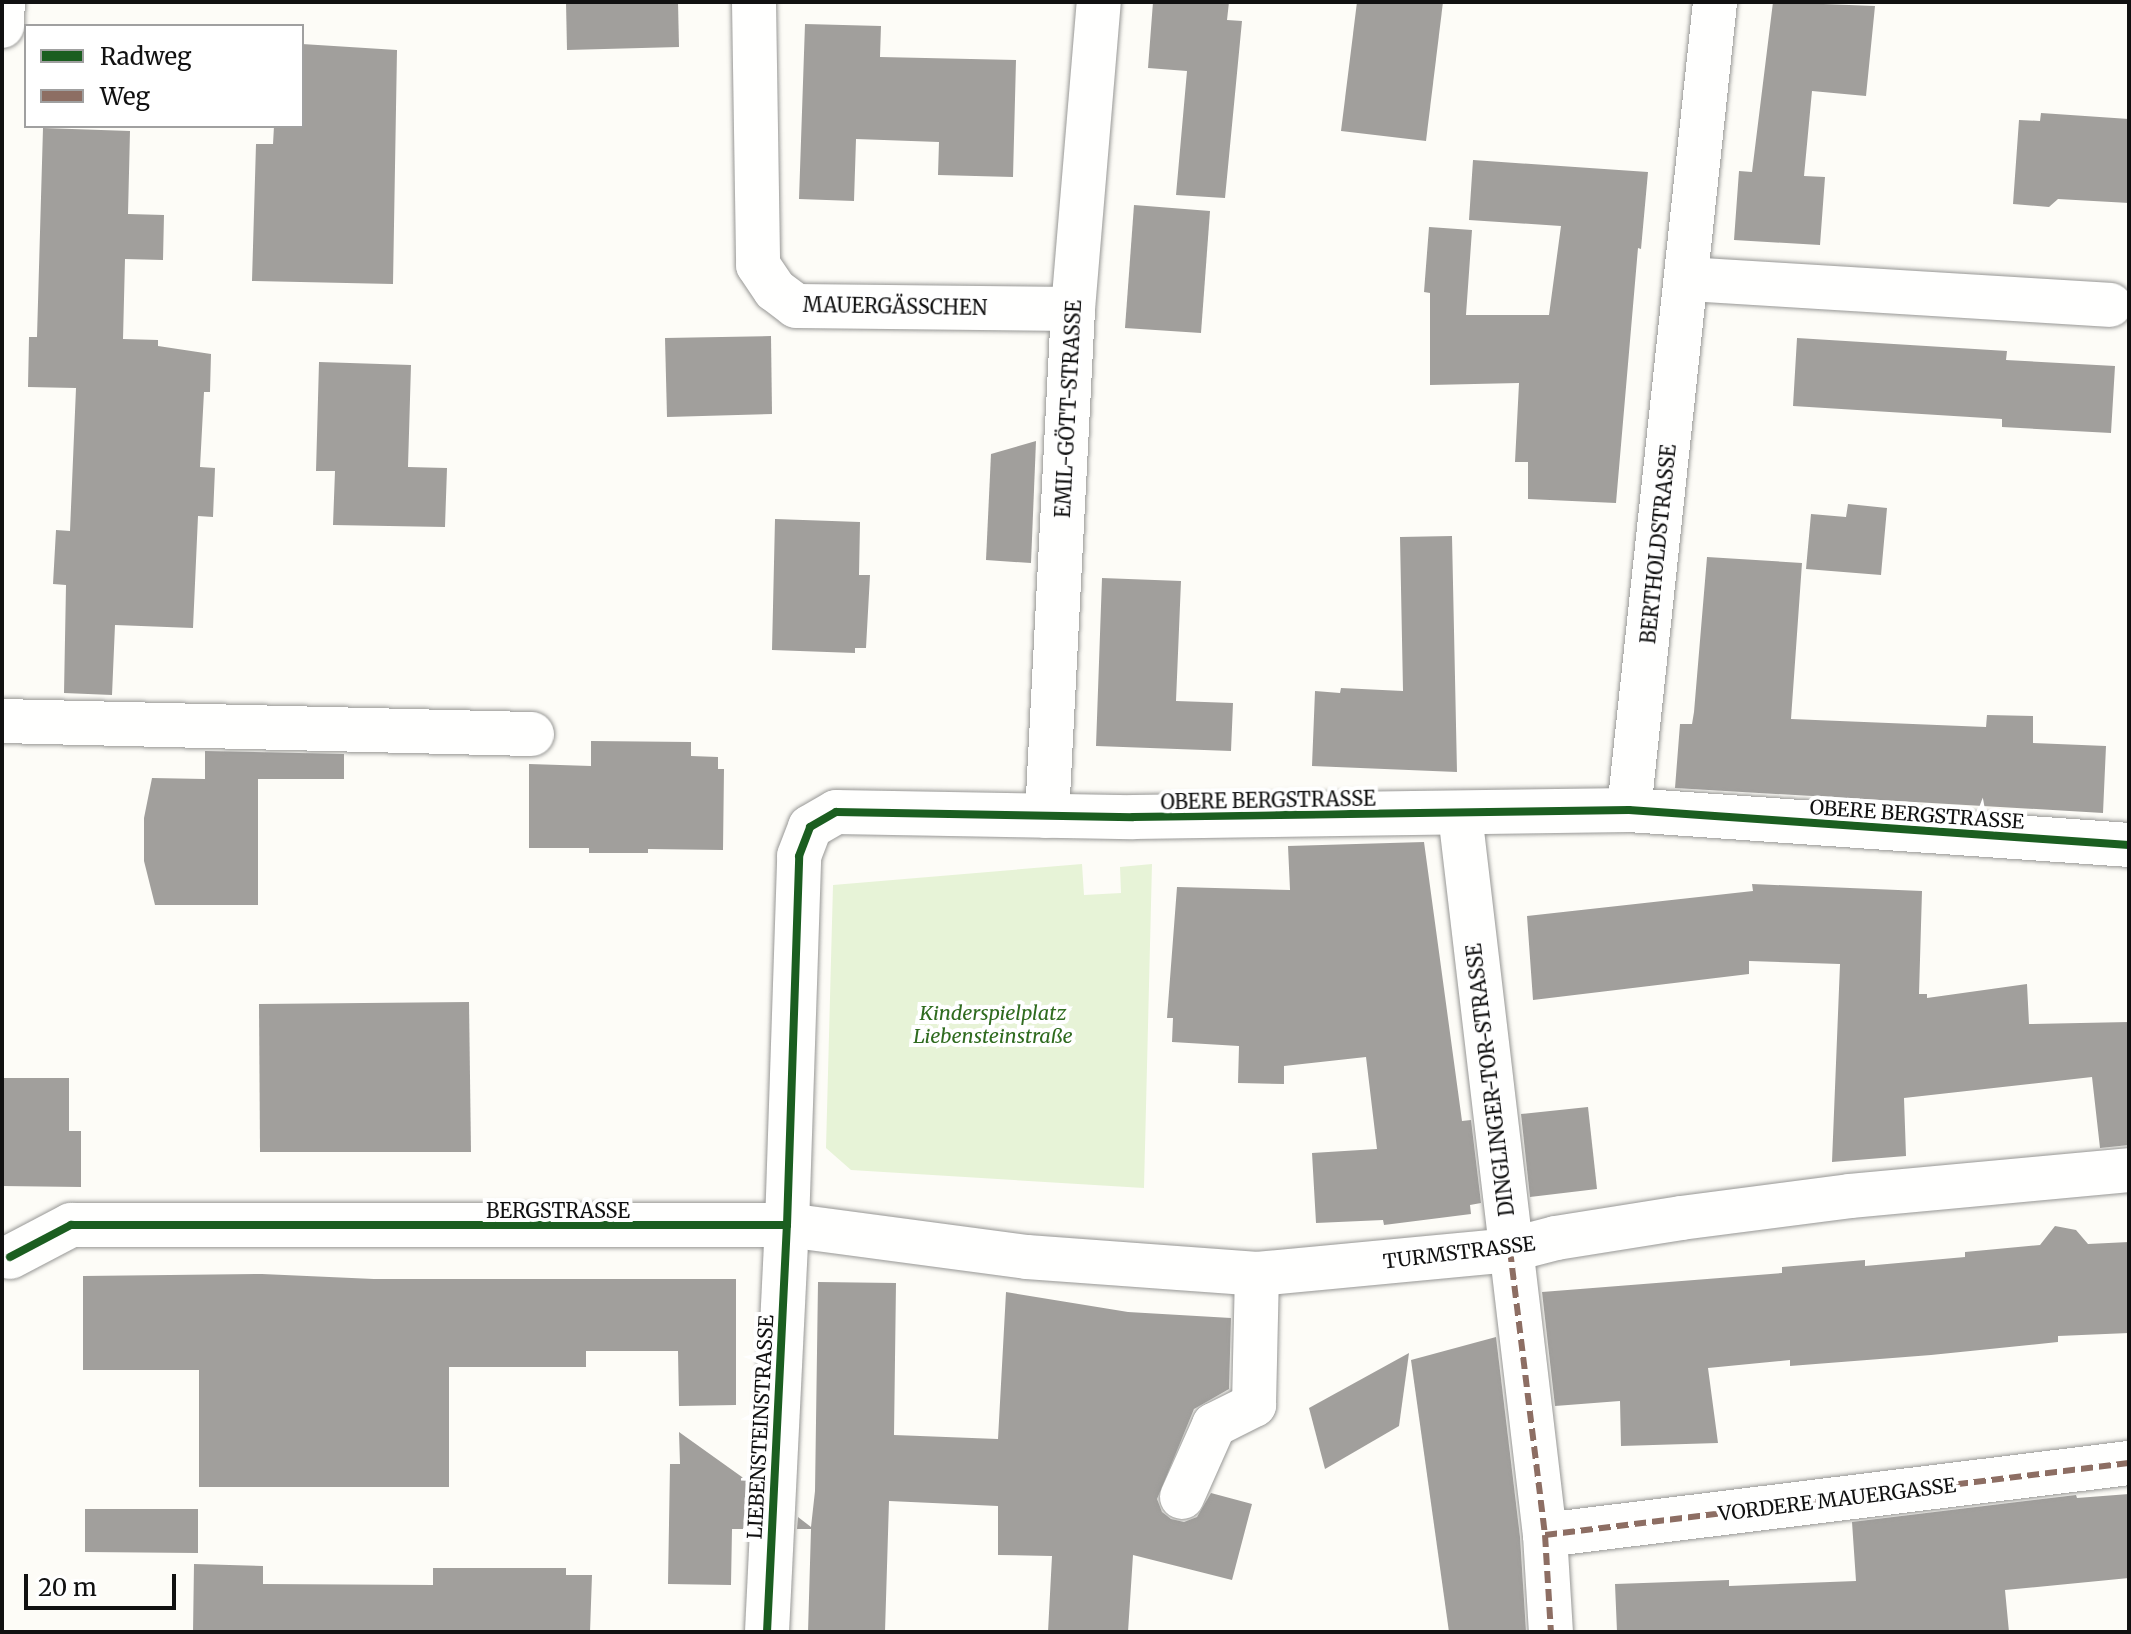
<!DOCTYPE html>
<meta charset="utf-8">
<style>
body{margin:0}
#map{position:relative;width:2131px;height:1634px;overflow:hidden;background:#fdfcf7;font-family:Merriweather,serif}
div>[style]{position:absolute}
.green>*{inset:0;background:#e7f3d7}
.building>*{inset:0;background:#a19f9c}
.roads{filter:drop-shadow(0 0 2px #979795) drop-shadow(0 0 2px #979795)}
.minor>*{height:44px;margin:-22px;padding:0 22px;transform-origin:22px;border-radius:22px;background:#fffffe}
.quiet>*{height:6px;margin-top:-3px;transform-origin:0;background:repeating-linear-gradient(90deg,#8d6e63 0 12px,transparent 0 18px)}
.cycleway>*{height:8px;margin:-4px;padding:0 4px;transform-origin:4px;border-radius:4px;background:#1b5e20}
span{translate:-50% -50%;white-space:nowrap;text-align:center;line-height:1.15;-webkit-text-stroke:8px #fff;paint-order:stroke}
.street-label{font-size:20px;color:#111}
.park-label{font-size:20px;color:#2f6b1f;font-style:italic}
.frame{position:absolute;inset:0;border:4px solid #111;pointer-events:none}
.legend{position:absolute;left:24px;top:24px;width:280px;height:104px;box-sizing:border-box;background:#fff;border:2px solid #a0a0a0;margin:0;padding:10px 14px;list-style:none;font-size:24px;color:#111}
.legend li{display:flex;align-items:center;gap:16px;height:40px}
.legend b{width:40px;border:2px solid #a0a0a0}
.scale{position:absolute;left:24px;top:1574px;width:152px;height:36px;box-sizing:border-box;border:4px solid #111;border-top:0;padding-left:10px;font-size:24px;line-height:28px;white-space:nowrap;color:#111;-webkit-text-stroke:6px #fff;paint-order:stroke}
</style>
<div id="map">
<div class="green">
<div style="clip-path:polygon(1082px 864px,1084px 895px,1121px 893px,1120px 867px,1152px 864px,1144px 1188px,851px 1170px,826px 1148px,833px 885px)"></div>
</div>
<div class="building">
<div style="clip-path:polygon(566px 2px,678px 2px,679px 47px,567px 50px)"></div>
<div style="clip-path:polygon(1153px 2px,1229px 2px,1227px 20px,1242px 21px,1225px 198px,1176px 195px,1187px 71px,1148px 68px)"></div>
<div style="clip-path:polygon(1357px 2px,1443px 2px,1426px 141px,1341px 131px)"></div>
<div style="clip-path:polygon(1773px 2px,1875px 6px,1866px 96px,1812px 91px,1804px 176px,1825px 177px,1820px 245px,1734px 240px,1739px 171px,1752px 172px)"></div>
<div style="clip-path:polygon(805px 24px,881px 26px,880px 57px,1016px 60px,1013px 177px,938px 175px,939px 142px,856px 139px,854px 201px,799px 199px)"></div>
<div style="clip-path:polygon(302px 44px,397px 50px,393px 284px,252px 281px,256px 144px,273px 144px,274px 126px,302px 126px)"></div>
<div style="clip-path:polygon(2041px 113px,2129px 119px,2129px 203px,2058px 199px,2049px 207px,2013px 204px,2019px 120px,2040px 121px)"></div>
<div style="clip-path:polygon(43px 128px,130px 131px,128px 214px,164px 215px,163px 260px,125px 259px,123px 339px,158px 340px,158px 346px,211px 354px,210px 392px,204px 392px,200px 467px,215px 468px,213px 517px,198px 516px,193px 628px,115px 625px,112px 695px,64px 693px,66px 585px,53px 584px,56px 530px,70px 531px,76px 388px,28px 387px,29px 337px,37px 337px)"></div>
<div style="clip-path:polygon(1473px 160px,1648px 172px,1641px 249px,1638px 248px,1616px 503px,1528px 499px,1528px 462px,1515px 462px,1519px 383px,1430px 385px,1430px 293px,1424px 292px,1429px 227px,1472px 230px,1466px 315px,1549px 315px,1561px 226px,1469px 220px)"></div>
<div style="clip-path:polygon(1134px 205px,1210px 211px,1201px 333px,1125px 328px)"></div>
<div style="clip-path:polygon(771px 336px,772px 414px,667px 417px,665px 338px)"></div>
<div style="clip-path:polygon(1797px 338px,2007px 351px,2006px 360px,2115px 366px,2111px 433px,2002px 427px,2002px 419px,1793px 406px)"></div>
<div style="clip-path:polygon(319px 362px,411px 365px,408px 467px,447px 468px,445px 527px,333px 525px,335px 471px,316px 471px)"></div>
<div style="clip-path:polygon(1036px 441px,1031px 563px,986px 560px,991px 454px)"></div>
<div style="clip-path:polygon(1848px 504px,1887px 508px,1881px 575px,1806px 569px,1811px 514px,1846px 517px)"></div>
<div style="clip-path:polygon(775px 519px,860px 522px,859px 575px,870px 575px,866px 648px,855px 648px,855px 653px,772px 650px)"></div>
<div style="clip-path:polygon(1452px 536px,1457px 772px,1312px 766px,1315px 691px,1340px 693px,1341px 688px,1403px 691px,1400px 537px)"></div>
<div style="clip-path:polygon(1707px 557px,1802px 563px,1791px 719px,1986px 727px,1987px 715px,2033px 716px,2033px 743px,2106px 746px,2103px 813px,1675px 788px,1680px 724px,1692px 724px,1694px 712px)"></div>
<div style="clip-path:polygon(1102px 578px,1181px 581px,1176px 701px,1233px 703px,1231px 751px,1096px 746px)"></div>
<div style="clip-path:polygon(591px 741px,691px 742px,691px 756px,718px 757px,718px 769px,724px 769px,723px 850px,648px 849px,648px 853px,589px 853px,589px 848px,529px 848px,529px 764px,591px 766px)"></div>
<div style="clip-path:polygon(205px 751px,344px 754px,344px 779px,258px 779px,258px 905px,155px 905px,144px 861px,144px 818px,152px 778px,205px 779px)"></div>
<div style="clip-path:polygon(1424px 842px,1462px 1121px,1471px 1120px,1481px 1203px,1470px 1205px,1471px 1214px,1384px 1225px,1383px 1220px,1316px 1223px,1312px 1153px,1377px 1149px,1366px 1057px,1284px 1066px,1284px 1084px,1238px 1083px,1239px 1046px,1172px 1042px,1173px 1018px,1167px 1018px,1177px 887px,1290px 890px,1288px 846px)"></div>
<div style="clip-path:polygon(1752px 884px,1922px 891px,1919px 994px,1927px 994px,1927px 998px,2027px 984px,2029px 1024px,2129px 1022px,2129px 1145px,2100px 1148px,2092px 1077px,1904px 1098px,1906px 1156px,1832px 1162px,1840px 964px,1749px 961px,1749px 974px,1533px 1000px,1527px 916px,1753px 891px)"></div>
<div style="clip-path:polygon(469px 1002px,471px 1152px,260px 1152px,259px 1004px)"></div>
<div style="clip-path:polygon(2px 1078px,69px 1078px,69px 1131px,81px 1131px,81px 1187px,2px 1186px)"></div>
<div style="clip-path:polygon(1588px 1107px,1597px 1189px,1530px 1197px,1521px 1114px)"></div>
<div style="clip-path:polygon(2055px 1226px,2076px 1230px,2088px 1244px,2129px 1242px,2129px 1333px,2058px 1336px,2058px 1342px,1931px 1355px,1790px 1366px,1790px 1360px,1708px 1368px,1718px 1443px,1621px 1446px,1620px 1401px,1555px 1406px,1542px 1292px,1782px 1273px,1782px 1267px,1865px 1260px,1865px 1266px,1965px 1257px,1965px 1252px,2040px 1245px)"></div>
<div style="clip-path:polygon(262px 1274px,374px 1279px,736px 1279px,736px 1405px,679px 1406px,678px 1351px,586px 1351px,586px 1367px,449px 1367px,449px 1487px,199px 1487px,199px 1370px,83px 1370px,83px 1276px)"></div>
<div style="clip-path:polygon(818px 1282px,896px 1283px,894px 1435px,998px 1439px,1006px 1292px,1128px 1312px,1231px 1318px,1229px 1389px,1194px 1409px,1157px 1499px,1162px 1512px,1171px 1519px,1184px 1522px,1197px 1517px,1211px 1493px,1252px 1504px,1232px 1580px,1133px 1555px,1128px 1632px,1048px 1632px,1052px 1556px,998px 1555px,998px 1506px,889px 1501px,885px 1632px,808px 1632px,811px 1529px,797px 1529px,798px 1517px,811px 1527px,815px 1491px)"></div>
<div style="clip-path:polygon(1496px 1337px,1520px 1537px,1526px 1632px,1449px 1632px,1411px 1360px)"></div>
<div style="clip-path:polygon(1409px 1353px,1399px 1426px,1325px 1469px,1309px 1408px)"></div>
<div style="clip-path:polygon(679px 1432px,749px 1482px,747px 1529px,732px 1529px,731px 1585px,668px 1584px,670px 1464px,680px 1464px)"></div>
<div style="clip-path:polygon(2129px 1494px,2129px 1578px,2005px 1590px,2009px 1632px,1617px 1632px,1615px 1584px,1729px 1580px,1729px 1586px,1856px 1581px,1852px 1522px,2076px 1495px,2077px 1498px)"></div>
<div style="clip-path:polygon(85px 1509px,198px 1509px,198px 1553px,85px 1552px)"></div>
<div style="clip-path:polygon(194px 1564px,263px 1566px,263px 1584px,433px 1585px,433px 1568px,566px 1568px,566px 1575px,592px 1575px,590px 1632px,193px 1632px)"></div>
</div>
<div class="roads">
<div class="minor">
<div style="left:754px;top:2px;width:263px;rotate:89.1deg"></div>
<div style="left:758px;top:265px;width:30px;rotate:56deg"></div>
<div style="left:775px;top:290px;width:26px;rotate:37deg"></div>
<div style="left:796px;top:306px;width:277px;rotate:0.6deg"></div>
<div style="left:2px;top:26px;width:24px;rotate:-88deg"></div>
<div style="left:1687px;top:279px;width:424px;rotate:3.5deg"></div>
<div style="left:2px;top:721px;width:530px;rotate:1.41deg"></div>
<div style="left:1629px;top:810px;width:813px;rotate:-83.92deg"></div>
<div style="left:1460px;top:814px;width:726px;rotate:83.28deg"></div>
<div style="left:1545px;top:1535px;width:97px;rotate:86.5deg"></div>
<div style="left:1047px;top:816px;width:508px;rotate:-87.06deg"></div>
<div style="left:1073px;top:309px;width:308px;rotate:-85.2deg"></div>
<div style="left:10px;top:1257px;width:69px;rotate:-27.7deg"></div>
<div style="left:71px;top:1225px;width:716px"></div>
<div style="left:787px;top:1225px;width:242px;rotate:7.6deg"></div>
<div style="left:1027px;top:1257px;width:231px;rotate:4.2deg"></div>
<div style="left:1257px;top:1274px;width:254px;rotate:-5.4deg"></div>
<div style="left:1510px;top:1250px;width:48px;rotate:-14.6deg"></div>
<div style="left:1556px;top:1238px;width:127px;rotate:-9.1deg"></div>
<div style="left:1681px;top:1218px;width:170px;rotate:-7.4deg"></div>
<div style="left:1850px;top:1196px;width:280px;rotate:-5.3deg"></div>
<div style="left:1182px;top:1497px;width:79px;rotate:-66deg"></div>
<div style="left:1214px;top:1425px;width:45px;rotate:-26.6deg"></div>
<div style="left:1254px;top:1405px;width:131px;rotate:-88.7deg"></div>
<div style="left:1545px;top:1535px;width:588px;rotate:-7.03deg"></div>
<div style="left:767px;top:1632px;width:407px;rotate:-87.2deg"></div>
<div style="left:787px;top:1225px;width:369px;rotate:-88.1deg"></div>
<div style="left:799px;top:856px;width:31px;rotate:-69deg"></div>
<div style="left:810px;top:827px;width:30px;rotate:-30deg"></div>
<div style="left:836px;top:812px;width:297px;rotate:1deg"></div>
<div style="left:1133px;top:817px;width:496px;rotate:-0.8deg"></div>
<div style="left:1629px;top:810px;width:501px;rotate:4deg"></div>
</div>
</div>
<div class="quiet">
<div style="left:1510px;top:1250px;width:287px;rotate:83deg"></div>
<div style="left:1545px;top:1535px;width:97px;rotate:86.5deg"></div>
<div style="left:1545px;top:1535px;width:588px;rotate:-7.03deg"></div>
</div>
<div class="cycleway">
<div style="left:10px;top:1257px;width:69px;rotate:-27.7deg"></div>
<div style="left:71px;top:1225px;width:716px"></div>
<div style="left:767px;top:1632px;width:407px;rotate:-87.2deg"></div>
<div style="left:787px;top:1225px;width:369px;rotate:-88.1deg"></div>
<div style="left:799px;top:856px;width:31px;rotate:-69deg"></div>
<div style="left:810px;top:827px;width:30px;rotate:-30deg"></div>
<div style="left:836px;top:812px;width:297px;rotate:1deg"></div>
<div style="left:1133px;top:817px;width:496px;rotate:-0.8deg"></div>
<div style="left:1629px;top:810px;width:501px;rotate:4deg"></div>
</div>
<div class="street-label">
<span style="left:895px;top:306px;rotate:1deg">MAUERGÄSSCHEN</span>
<span style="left:1068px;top:409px;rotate:-87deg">EMIL-GÖTT-STRASSE</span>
<span style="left:1658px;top:544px;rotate:-84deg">BERTHOLDSTRASSE</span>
<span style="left:1268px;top:800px;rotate:-1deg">OBERE BERGSTRASSE</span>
<span style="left:1917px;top:814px;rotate:4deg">OBERE BERGSTRASSE</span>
<span style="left:1490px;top:1080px;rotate:-97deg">DINGLINGER-TOR-STRASSE</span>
<span style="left:558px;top:1210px">BERGSTRASSE</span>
<span style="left:1459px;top:1252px;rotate:-7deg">TURMSTRASSE</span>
<span style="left:760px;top:1427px;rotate:-87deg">LIEBENSTEINSTRASSE</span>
<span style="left:1837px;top:1499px;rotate:-7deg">VORDERE MAUERGASSE</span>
</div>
<div class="park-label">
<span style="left:993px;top:1024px">Kinderspielplatz<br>Liebensteinstraße</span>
</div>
<div class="frame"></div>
<ul class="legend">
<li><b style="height:10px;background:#1b5e20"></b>Radweg</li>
<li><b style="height:10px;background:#8d6e63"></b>Weg</li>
</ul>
<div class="scale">20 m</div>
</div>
